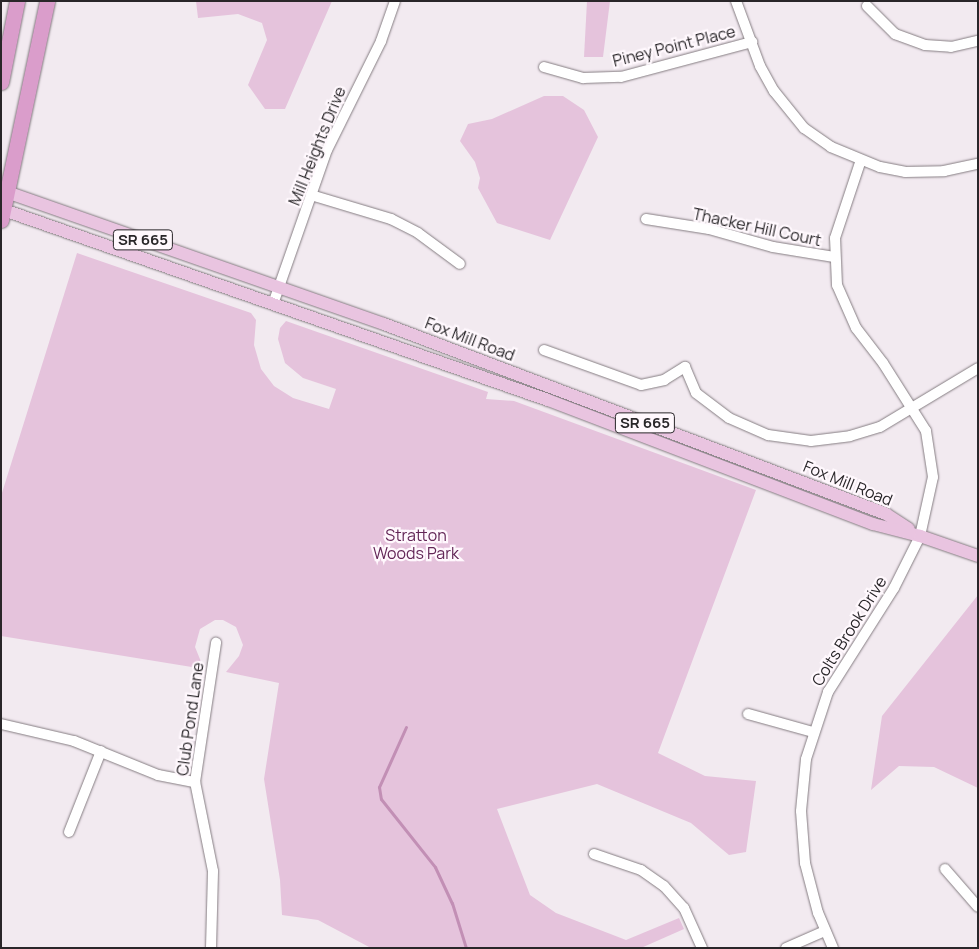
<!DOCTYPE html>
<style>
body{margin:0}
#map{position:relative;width:979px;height:949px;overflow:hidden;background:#f2eaf0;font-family:Manrope,sans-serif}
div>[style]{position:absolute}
.green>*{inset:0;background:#e5c3dc}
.stream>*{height:3px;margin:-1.5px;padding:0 1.5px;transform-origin:1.5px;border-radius:1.5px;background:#c28fb5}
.roads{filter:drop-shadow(0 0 1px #857d82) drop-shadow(0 0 1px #857d82)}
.minor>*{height:10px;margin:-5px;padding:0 5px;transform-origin:5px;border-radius:5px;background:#fff}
.major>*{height:12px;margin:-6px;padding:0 6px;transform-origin:6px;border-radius:6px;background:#e9c4e0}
.highway>*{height:15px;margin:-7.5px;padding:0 7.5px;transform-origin:7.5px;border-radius:7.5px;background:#da9dcb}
span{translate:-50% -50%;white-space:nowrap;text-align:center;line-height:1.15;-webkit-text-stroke:4.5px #fff8fd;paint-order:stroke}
.shield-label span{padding:1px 4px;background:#fff8fd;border:1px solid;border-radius:4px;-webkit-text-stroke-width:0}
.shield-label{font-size:15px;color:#292629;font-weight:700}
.street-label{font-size:16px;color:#292629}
.park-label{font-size:16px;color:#632657}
.frame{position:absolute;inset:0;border:2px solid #292629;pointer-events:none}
</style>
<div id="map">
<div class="green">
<div style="clip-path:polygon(196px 1px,332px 1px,285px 109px,265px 109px,248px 85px,267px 40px,262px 23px,238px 14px,198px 18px)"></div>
<div style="clip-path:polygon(587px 1px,610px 1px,603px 57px,584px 57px)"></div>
<div style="clip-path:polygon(544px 96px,563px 96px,584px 110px,598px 137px,550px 240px,497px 223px,478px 188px,480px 178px,475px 162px,460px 141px,468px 124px,492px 119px)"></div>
<div style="clip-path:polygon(77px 253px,251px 313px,256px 320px,254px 345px,261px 369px,274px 386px,293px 398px,329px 409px,336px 389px,303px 378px,285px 363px,278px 339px,280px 328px,286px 321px,488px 392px,486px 399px,514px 401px,756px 490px,658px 753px,705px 776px,756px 781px,746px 852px,729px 855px,691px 823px,597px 784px,497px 809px,530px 895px,556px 913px,626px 940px,679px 918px,684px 929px,641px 948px,371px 948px,318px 920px,282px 915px,280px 880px,264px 779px,279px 683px,226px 672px,239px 656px,243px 645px,236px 627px,223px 620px,215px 620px,200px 629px,195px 647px,204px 669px,1px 636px,1px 496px)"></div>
<div style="clip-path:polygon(978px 595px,978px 788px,934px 767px,899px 766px,871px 790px,882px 716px)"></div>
</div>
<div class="stream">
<div style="left:406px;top:727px;width:66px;rotate:114.2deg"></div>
<div style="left:379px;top:787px;width:12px;rotate:81deg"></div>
<div style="left:381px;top:799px;width:87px;rotate:51.5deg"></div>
<div style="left:435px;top:867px;width:40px;rotate:65deg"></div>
<div style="left:452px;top:903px;width:47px;rotate:72.7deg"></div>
</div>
<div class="roads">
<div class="minor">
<div style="left:736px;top:1px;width:69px;rotate:69.7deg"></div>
<div style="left:760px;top:66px;width:29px;rotate:61deg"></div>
<div style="left:774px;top:91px;width:48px;rotate:51deg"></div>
<div style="left:804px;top:128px;width:33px;rotate:35deg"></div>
<div style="left:831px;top:147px;width:53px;rotate:22.2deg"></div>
<div style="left:880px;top:167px;width:25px;rotate:11deg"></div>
<div style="left:905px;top:172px;width:39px;rotate:-1deg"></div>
<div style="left:944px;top:171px;width:35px;rotate:-12deg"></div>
<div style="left:867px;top:6px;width:40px;rotate:45deg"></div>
<div style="left:895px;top:34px;width:32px;rotate:20deg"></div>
<div style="left:925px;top:45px;width:26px;rotate:4deg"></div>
<div style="left:951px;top:47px;width:28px;rotate:-13deg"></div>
<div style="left:544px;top:67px;width:41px;rotate:15.8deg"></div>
<div style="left:583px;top:78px;width:38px;rotate:-2deg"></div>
<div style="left:621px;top:77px;width:136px;rotate:-15deg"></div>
<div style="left:311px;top:195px;width:84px;rotate:16.7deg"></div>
<div style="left:391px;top:219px;width:30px;rotate:27deg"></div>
<div style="left:418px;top:233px;width:52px;rotate:36.4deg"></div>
<div style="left:646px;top:219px;width:64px;rotate:9deg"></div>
<div style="left:709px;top:229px;width:66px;rotate:15.7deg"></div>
<div style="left:773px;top:247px;width:62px;rotate:9.3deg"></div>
<div style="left:273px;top:304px;width:163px;rotate:-70.7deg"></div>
<div style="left:327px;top:150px;width:122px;rotate:-63.6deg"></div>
<div style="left:381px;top:41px;width:42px;rotate:-70.7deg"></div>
<div style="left:544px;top:350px;width:103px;rotate:19.8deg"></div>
<div style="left:641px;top:385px;width:24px;rotate:-12deg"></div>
<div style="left:664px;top:380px;width:25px;rotate:-32deg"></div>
<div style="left:685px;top:367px;width:28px;rotate:67deg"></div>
<div style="left:696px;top:393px;width:41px;rotate:37.1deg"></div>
<div style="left:729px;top:418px;width:43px;rotate:23.6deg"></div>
<div style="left:768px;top:435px;width:43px;rotate:7.9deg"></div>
<div style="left:811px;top:441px;width:39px;rotate:-7deg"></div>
<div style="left:850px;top:436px;width:31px;rotate:-17deg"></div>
<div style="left:880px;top:427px;width:114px;rotate:-31deg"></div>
<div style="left:748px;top:714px;width:67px;rotate:15.5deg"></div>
<div style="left:1px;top:724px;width:75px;rotate:13.1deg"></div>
<div style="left:74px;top:741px;width:91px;rotate:22deg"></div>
<div style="left:158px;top:775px;width:38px;rotate:11deg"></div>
<div style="left:69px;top:832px;width:87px;rotate:-68.4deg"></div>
<div style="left:594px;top:854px;width:50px;rotate:18.8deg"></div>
<div style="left:641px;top:870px;width:28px;rotate:35deg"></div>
<div style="left:664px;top:886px;width:30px;rotate:48deg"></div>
<div style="left:684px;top:908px;width:44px;rotate:65.8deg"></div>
<div style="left:945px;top:869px;width:50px;rotate:49deg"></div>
<div style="left:211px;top:948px;width:77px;rotate:-88.5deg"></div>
<div style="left:213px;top:871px;width:91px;rotate:-101.4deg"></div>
<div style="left:195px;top:782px;width:141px;rotate:-81.4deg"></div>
<div style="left:786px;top:948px;width:43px;rotate:-23.6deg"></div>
<div style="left:833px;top:948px;width:38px;rotate:-113deg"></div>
<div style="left:818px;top:913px;width:52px;rotate:-104.6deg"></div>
<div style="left:805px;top:863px;width:52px;rotate:-94.4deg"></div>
<div style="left:801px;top:811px;width:52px;rotate:-84.5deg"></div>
<div style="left:806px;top:759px;width:71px;rotate:-71.8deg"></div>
<div style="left:828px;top:692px;width:123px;rotate:-57.6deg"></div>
<div style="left:894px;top:588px;width:58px;rotate:-63.4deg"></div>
<div style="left:920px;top:536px;width:60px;rotate:-77.6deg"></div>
<div style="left:933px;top:477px;width:47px;rotate:-98.7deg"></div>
<div style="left:926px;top:431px;width:80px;rotate:-122.3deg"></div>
<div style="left:883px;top:363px;width:44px;rotate:-127.6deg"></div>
<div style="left:856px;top:328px;width:47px;rotate:-113.8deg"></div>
<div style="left:837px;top:285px;width:47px;rotate:-92.4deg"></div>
<div style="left:835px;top:238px;width:82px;rotate:-71.6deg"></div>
</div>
<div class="major">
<div style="left:1px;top:190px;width:406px;rotate:19.3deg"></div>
<div style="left:384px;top:324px;width:537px;rotate:20.73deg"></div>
<div style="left:886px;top:514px;width:27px;rotate:33deg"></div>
<div style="left:1px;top:209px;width:579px;rotate:19.25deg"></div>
<div style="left:548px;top:400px;width:348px;rotate:20.9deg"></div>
<div style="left:873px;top:524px;width:49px;rotate:14.3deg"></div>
<div style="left:920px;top:536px;width:61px;rotate:19deg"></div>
</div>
<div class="highway">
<div style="left:1px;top:82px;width:83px;rotate:-78.8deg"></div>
<div style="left:1px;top:220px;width:224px;rotate:-78.1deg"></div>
</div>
</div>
<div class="shield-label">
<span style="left:143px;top:240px">SR 665</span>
<span style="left:645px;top:423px">SR 665</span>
</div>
<div class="street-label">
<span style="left:674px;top:46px;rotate:-14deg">Piney Point Place</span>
<span style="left:317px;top:146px;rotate:-68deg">Mill Heights Drive</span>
<span style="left:757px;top:227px;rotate:12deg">Thacker Hill Court</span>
<span style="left:470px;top:339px;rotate:21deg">Fox Mill Road</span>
<span style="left:848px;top:483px;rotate:22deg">Fox Mill Road</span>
<span style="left:849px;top:631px;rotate:-58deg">Colts Brook Drive</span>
<span style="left:190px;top:719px;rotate:-82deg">Club Pond Lane</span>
</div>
<div class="park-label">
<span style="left:416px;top:544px">Stratton<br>Woods Park</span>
</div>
<div class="frame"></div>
</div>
